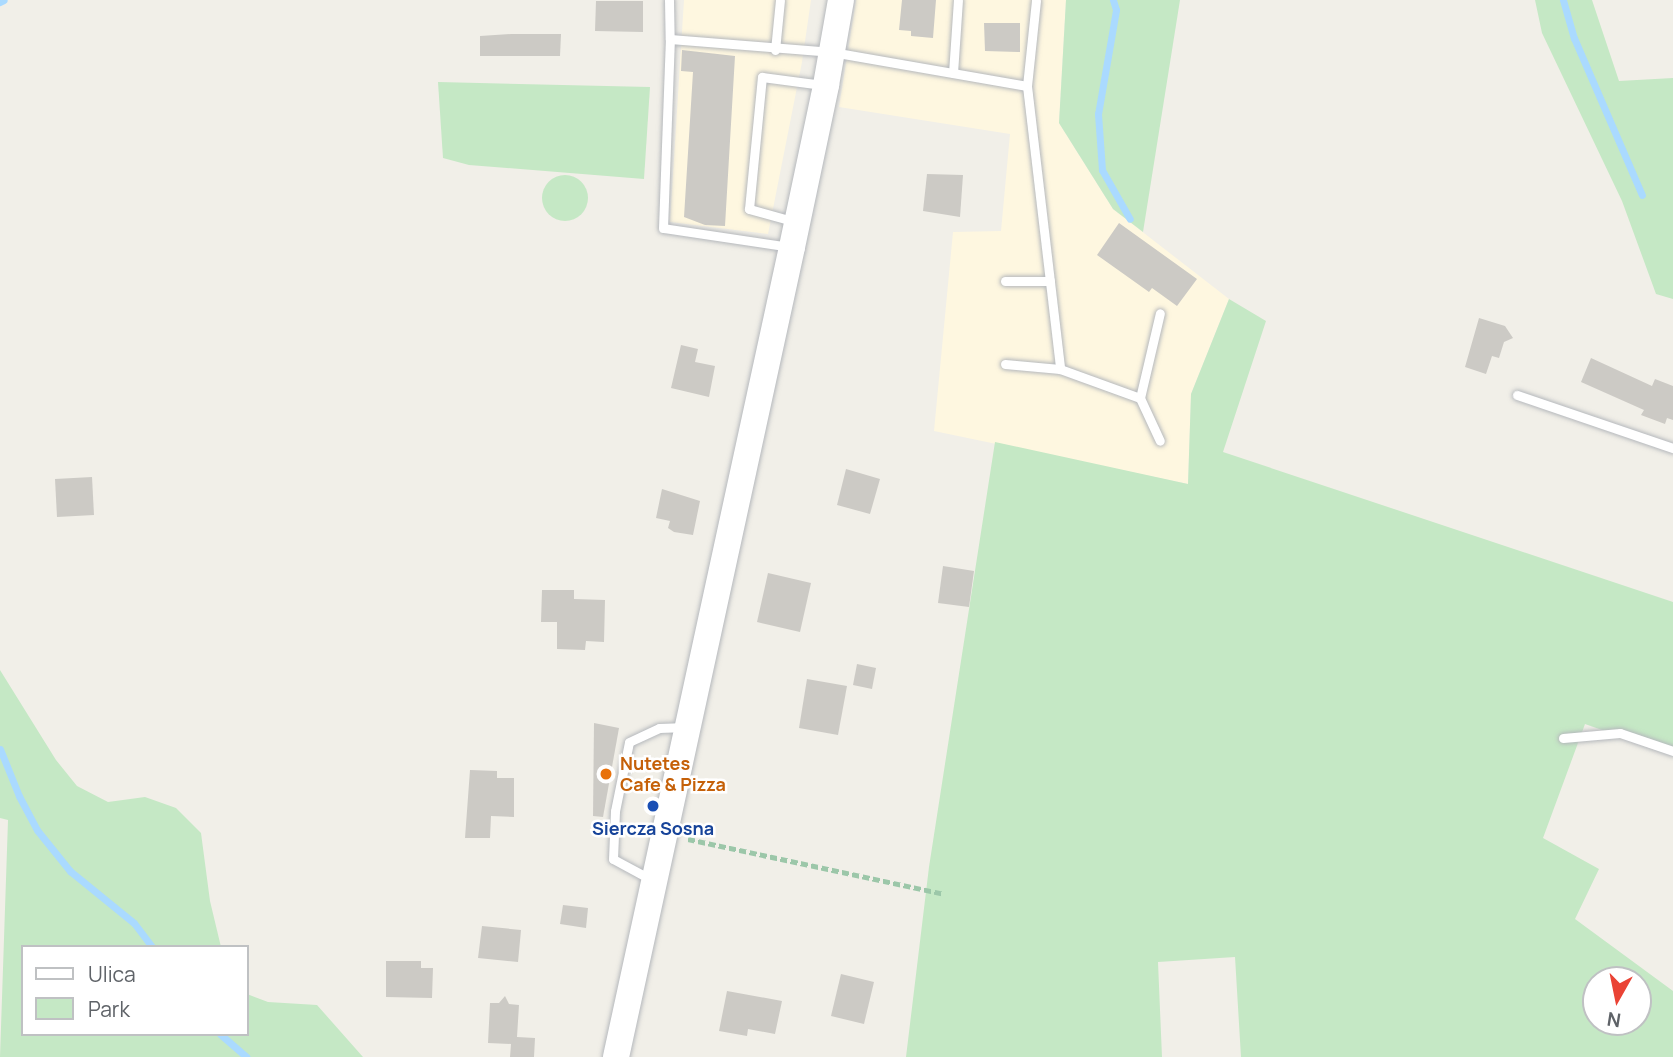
<!DOCTYPE html>
<style>
body{margin:0}
#map{position:relative;width:1673px;height:1057px;overflow:hidden;background:#f1efe8;font-family:Manrope,sans-serif}
div>[style]{position:absolute}
.commercial>*{inset:0;background:#fef7e0}
.green>*{inset:0;background:#c5e8c5}
.round{border-radius:50%}
.stream>*{height:7px;margin:-3.5px;padding:0 3.5px;transform-origin:3.5px;border-radius:3.5px;background:#aadaff}
.building>*{inset:0;background:#cccac5}
.path>*{height:4.5px;margin-top:-2.25px;transform-origin:0;background:repeating-linear-gradient(90deg,#9cc7a9 0 7px,transparent 0 10.5px)}
.roads{filter:drop-shadow(0 0 2px #b5b8bc) drop-shadow(0 0 2px #b5b8bc)}
.lane>*{height:9px;margin:-4.5px;padding:0 4.5px;transform-origin:4.5px;border-radius:4.5px;background:#fff}
.secondary>*{height:26px;margin:-13px;padding:0 13px;transform-origin:13px;border-radius:13px;background:#fff}
.dots>*{width:19px;height:19px;translate:-50% -50%;box-sizing:border-box;border:4px solid #fff;border-radius:50%}
span{translate:-50% -50%;white-space:nowrap;text-align:center;line-height:1.15;-webkit-text-stroke:5px #fff;paint-order:stroke}
.food-label{font-size:18px;color:#c56008;font-weight:700}
.left{translate:0 -50%;text-align:left}
.transit-label{font-size:18px;color:#164399;font-weight:700}
.legend{position:absolute;left:21px;top:945px;width:228px;height:91px;box-sizing:border-box;background:#fff;border:2px solid #bfc1c3;margin:0;padding:9px 12px;list-style:none;font-size:21px;color:#5f6368}
.legend li{display:flex;align-items:center;gap:14px;height:35px}
.legend b{width:35px;border:2px solid #bfc1c3}
.north{position:absolute;left:1582px;top:966px;width:70px;height:70px;box-sizing:border-box;background:#fff;border:2px solid #bfc1c3;border-radius:50%;rotate:189deg;font-size:19px;font-weight:700;line-height:28px;text-align:center;color:#5f6368}
.north::after{content:'';display:block;margin:auto;width:24px;height:32px;background:#ea4335;clip-path:polygon(50% 0,100% 100%,50% 72%,0 100%)}
</style>
<div id="map">
<div class="commercial">
<div style="clip-path:polygon(684px 0,811px 0,802px 62px,768px 234px,670px 222px)"></div>
<div style="clip-path:polygon(856px 0,1066px 0,1059px 123px,1113px 209px,1229px 299px,1191px 394px,1188px 484px,934px 431px,953px 232px,1001px 231px,1010px 134px,839px 107px)"></div>
</div>
<div class="green">
<div style="clip-path:polygon(1066px 0,1180px 0,1143px 232px,1113px 209px,1059px 123px)"></div>
<div style="clip-path:polygon(1535px 0,1592px 0,1619px 81px,1673px 78px,1673px 299px,1656px 294px,1622px 201px,1542px 33px)"></div>
<div style="clip-path:polygon(438px 82px,650px 87px,644px 179px,469px 165px,443px 158px)"></div>
<div class="round" style="left:542px;top:175px;width:46px;height:46px"></div>
<div style="clip-path:polygon(evenodd,1229px 299px,1266px 321px,1223px 452px,1673px 602px,1673px 755px,1585px 724px,1543px 838px,1599px 869px,1575px 919px,1673px 991px,1673px 1057px,1241px 1057px,1235px 957px,1158px 962px,1162px 1057px,906px 1057px,929px 867px,995px 442px,1188px 484px,1191px 394px,1229px 299px,1596px 980px,1638px 980px,1638px 1022px,1596px 1022px,1596px 980px)"></div>
<div style="clip-path:polygon(0 670px,56px 760px,77px 786px,108px 802px,145px 797px,176px 808px,201px 833px,210px 901px,221px 947px,23px 947px,23px 1034px,247px 1034px,247px 994px,268px 1002px,317px 1005px,363px 1057px,0 1057px,8px 820px,0 818px)"></div>
</div>
<div class="stream">
<div style="left:1113px;top:0;width:10px;rotate:73deg"></div>
<div style="left:1116px;top:10px;width:106px;rotate:99.8deg"></div>
<div style="left:1098px;top:114px;width:56px;rotate:85.9deg"></div>
<div style="left:1102px;top:170px;width:56px;rotate:60.3deg"></div>
<div style="left:1563px;top:0;width:40px;rotate:74deg"></div>
<div style="left:1574px;top:38px;width:171px;rotate:66.6deg"></div>
<div style="left:0;top:2px;width:4px;rotate:-27deg"></div>
<div style="left:0;top:749px;width:51px;rotate:68deg"></div>
<div style="left:19px;top:796px;width:38px;rotate:62deg"></div>
<div style="left:37px;top:830px;width:53px;rotate:51.2deg"></div>
<div style="left:70px;top:871px;width:82px;rotate:39.1deg"></div>
<div style="left:134px;top:923px;width:30px;rotate:53deg"></div>
<div style="left:220px;top:1034px;width:35px;rotate:41deg"></div>
</div>
<div class="building">
<div style="clip-path:polygon(902px 0,936px 0,933px 38px,911px 36px,911px 31px,899px 30px)"></div>
<div style="clip-path:polygon(596px 1px,643px 1px,643px 32px,595px 31px)"></div>
<div style="clip-path:polygon(984px 23px,1020px 23px,1020px 52px,985px 51px)"></div>
<div style="clip-path:polygon(511px 34px,561px 34px,560px 56px,480px 56px,480px 36px)"></div>
<div style="clip-path:polygon(682px 50px,735px 56px,725px 226px,705px 225px,684px 217px,693px 72px,681px 71px)"></div>
<div style="clip-path:polygon(927px 174px,963px 175px,960px 217px,923px 211px)"></div>
<div style="clip-path:polygon(1119px 223px,1197px 279px,1177px 306px,1152px 288px,1149px 292px,1097px 255px)"></div>
<div style="clip-path:polygon(1479px 318px,1505px 326px,1513px 338px,1504px 342px,1499px 358px,1492px 356px,1486px 374px,1465px 367px)"></div>
<div style="clip-path:polygon(681px 345px,698px 349px,695px 362px,715px 366px,709px 397px,671px 388px)"></div>
<div style="clip-path:polygon(1591px 358px,1652px 386px,1655px 379px,1673px 386px,1673px 420px,1667px 418px,1665px 424px,1641px 415px,1644px 410px,1581px 382px)"></div>
<div style="clip-path:polygon(846px 469px,880px 479px,870px 514px,837px 505px)"></div>
<div style="clip-path:polygon(92px 477px,94px 515px,57px 517px,55px 479px)"></div>
<div style="clip-path:polygon(662px 489px,700px 501px,693px 535px,674px 532px,668px 528px,670px 521px,656px 518px)"></div>
<div style="clip-path:polygon(943px 566px,974px 571px,969px 607px,938px 603px)"></div>
<div style="clip-path:polygon(768px 573px,811px 583px,800px 632px,757px 622px)"></div>
<div style="clip-path:polygon(542px 590px,574px 590px,574px 599px,605px 600px,604px 642px,586px 641px,585px 650px,557px 649px,557px 622px,541px 622px)"></div>
<div style="clip-path:polygon(857px 664px,876px 668px,872px 689px,853px 685px)"></div>
<div style="clip-path:polygon(807px 679px,847px 686px,838px 735px,799px 728px)"></div>
<div style="clip-path:polygon(594px 723px,619px 728px,603px 817px,593px 816px)"></div>
<div style="clip-path:polygon(470px 770px,497px 771px,497px 778px,514px 778px,514px 817px,491px 816px,490px 838px,465px 838px)"></div>
<div style="clip-path:polygon(563px 905px,588px 908px,586px 928px,560px 924px)"></div>
<div style="clip-path:polygon(482px 926px,521px 930px,518px 962px,478px 958px)"></div>
<div style="clip-path:polygon(386px 961px,421px 961px,421px 968px,433px 968px,432px 998px,386px 997px)"></div>
<div style="clip-path:polygon(841px 974px,874px 982px,864px 1024px,831px 1016px)"></div>
<div style="clip-path:polygon(727px 991px,782px 1001px,775px 1034px,748px 1029px,747px 1036px,719px 1031px)"></div>
<div style="clip-path:polygon(505px 996px,509px 1004px,519px 1005px,517px 1037px,535px 1038px,534px 1057px,510px 1057px,511px 1044px,488px 1043px,490px 1003px,499px 1003px)"></div>
</div>
<div class="path">
<div style="left:688px;top:839px;width:262px;rotate:12.1deg"></div>
</div>
<div class="roads">
<div class="lane">
<div style="left:669px;top:0;width:39px;rotate:89deg"></div>
<div style="left:775px;top:50px;width:50px;rotate:-84.3deg"></div>
<div style="left:953px;top:73px;width:73px;rotate:-86.1deg"></div>
<div style="left:1027px;top:86px;width:86px;rotate:-84deg"></div>
<div style="left:796px;top:222px;width:49px;rotate:-164.5deg"></div>
<div style="left:749px;top:209px;width:133px;rotate:-84.4deg"></div>
<div style="left:762px;top:77px;width:61px;rotate:7.6deg"></div>
<div style="left:790px;top:247px;width:128px;rotate:-171.5deg"></div>
<div style="left:663px;top:228px;width:189px;rotate:-87.9deg"></div>
<div style="left:670px;top:39px;width:163px;rotate:4.6deg"></div>
<div style="left:832px;top:52px;width:198px;rotate:9.9deg"></div>
<div style="left:1027px;top:86px;width:285px;rotate:83.3deg"></div>
<div style="left:1060px;top:369px;width:85px;rotate:19.9deg"></div>
<div style="left:1140px;top:398px;width:87px;rotate:-76.8deg"></div>
<div style="left:1005px;top:281px;width:45px"></div>
<div style="left:1005px;top:364px;width:55px;rotate:5.2deg"></div>
<div style="left:1517px;top:395px;width:165px;rotate:18.8deg"></div>
<div style="left:1140px;top:398px;width:47px;rotate:65.1deg"></div>
<div style="left:1563px;top:738px;width:57px;rotate:-5deg"></div>
<div style="left:1620px;top:733px;width:56px;rotate:18.8deg"></div>
<div style="left:652px;top:880px;width:44px;rotate:-151.7deg"></div>
<div style="left:613px;top:859px;width:48px;rotate:-87.6deg"></div>
<div style="left:615px;top:811px;width:70px;rotate:-78.5deg"></div>
<div style="left:629px;top:742px;width:33px;rotate:-25deg"></div>
<div style="left:659px;top:728px;width:27px;rotate:-2deg"></div>
</div>
<div class="secondary">
<div style="left:616px;top:1057px;width:829px;rotate:-77.74deg"></div>
<div style="left:792px;top:247px;width:166px;rotate:-78.1deg"></div>
<div style="left:826px;top:85px;width:86px;rotate:-80deg"></div>
</div>
</div>
<div class="dots">
<div style="left:606px;top:774px;background:#e8710a"></div>
<div style="left:653px;top:806px;background:#1a4fb4"></div>
</div>
<div class="food-label">
<span class="left" style="left:620px;top:774px">Nutetes<br>Cafe &amp; Pizza</span>
</div>
<div class="transit-label">
<span style="left:653px;top:828px">Siercza Sosna</span>
</div>
<ul class="legend">
<li><b style="height:9px;background:#fff"></b>Ulica</li>
<li><b style="height:19px;background:#c5e8c5"></b>Park</li>
</ul>
<div class="north">N</div>
</div>
